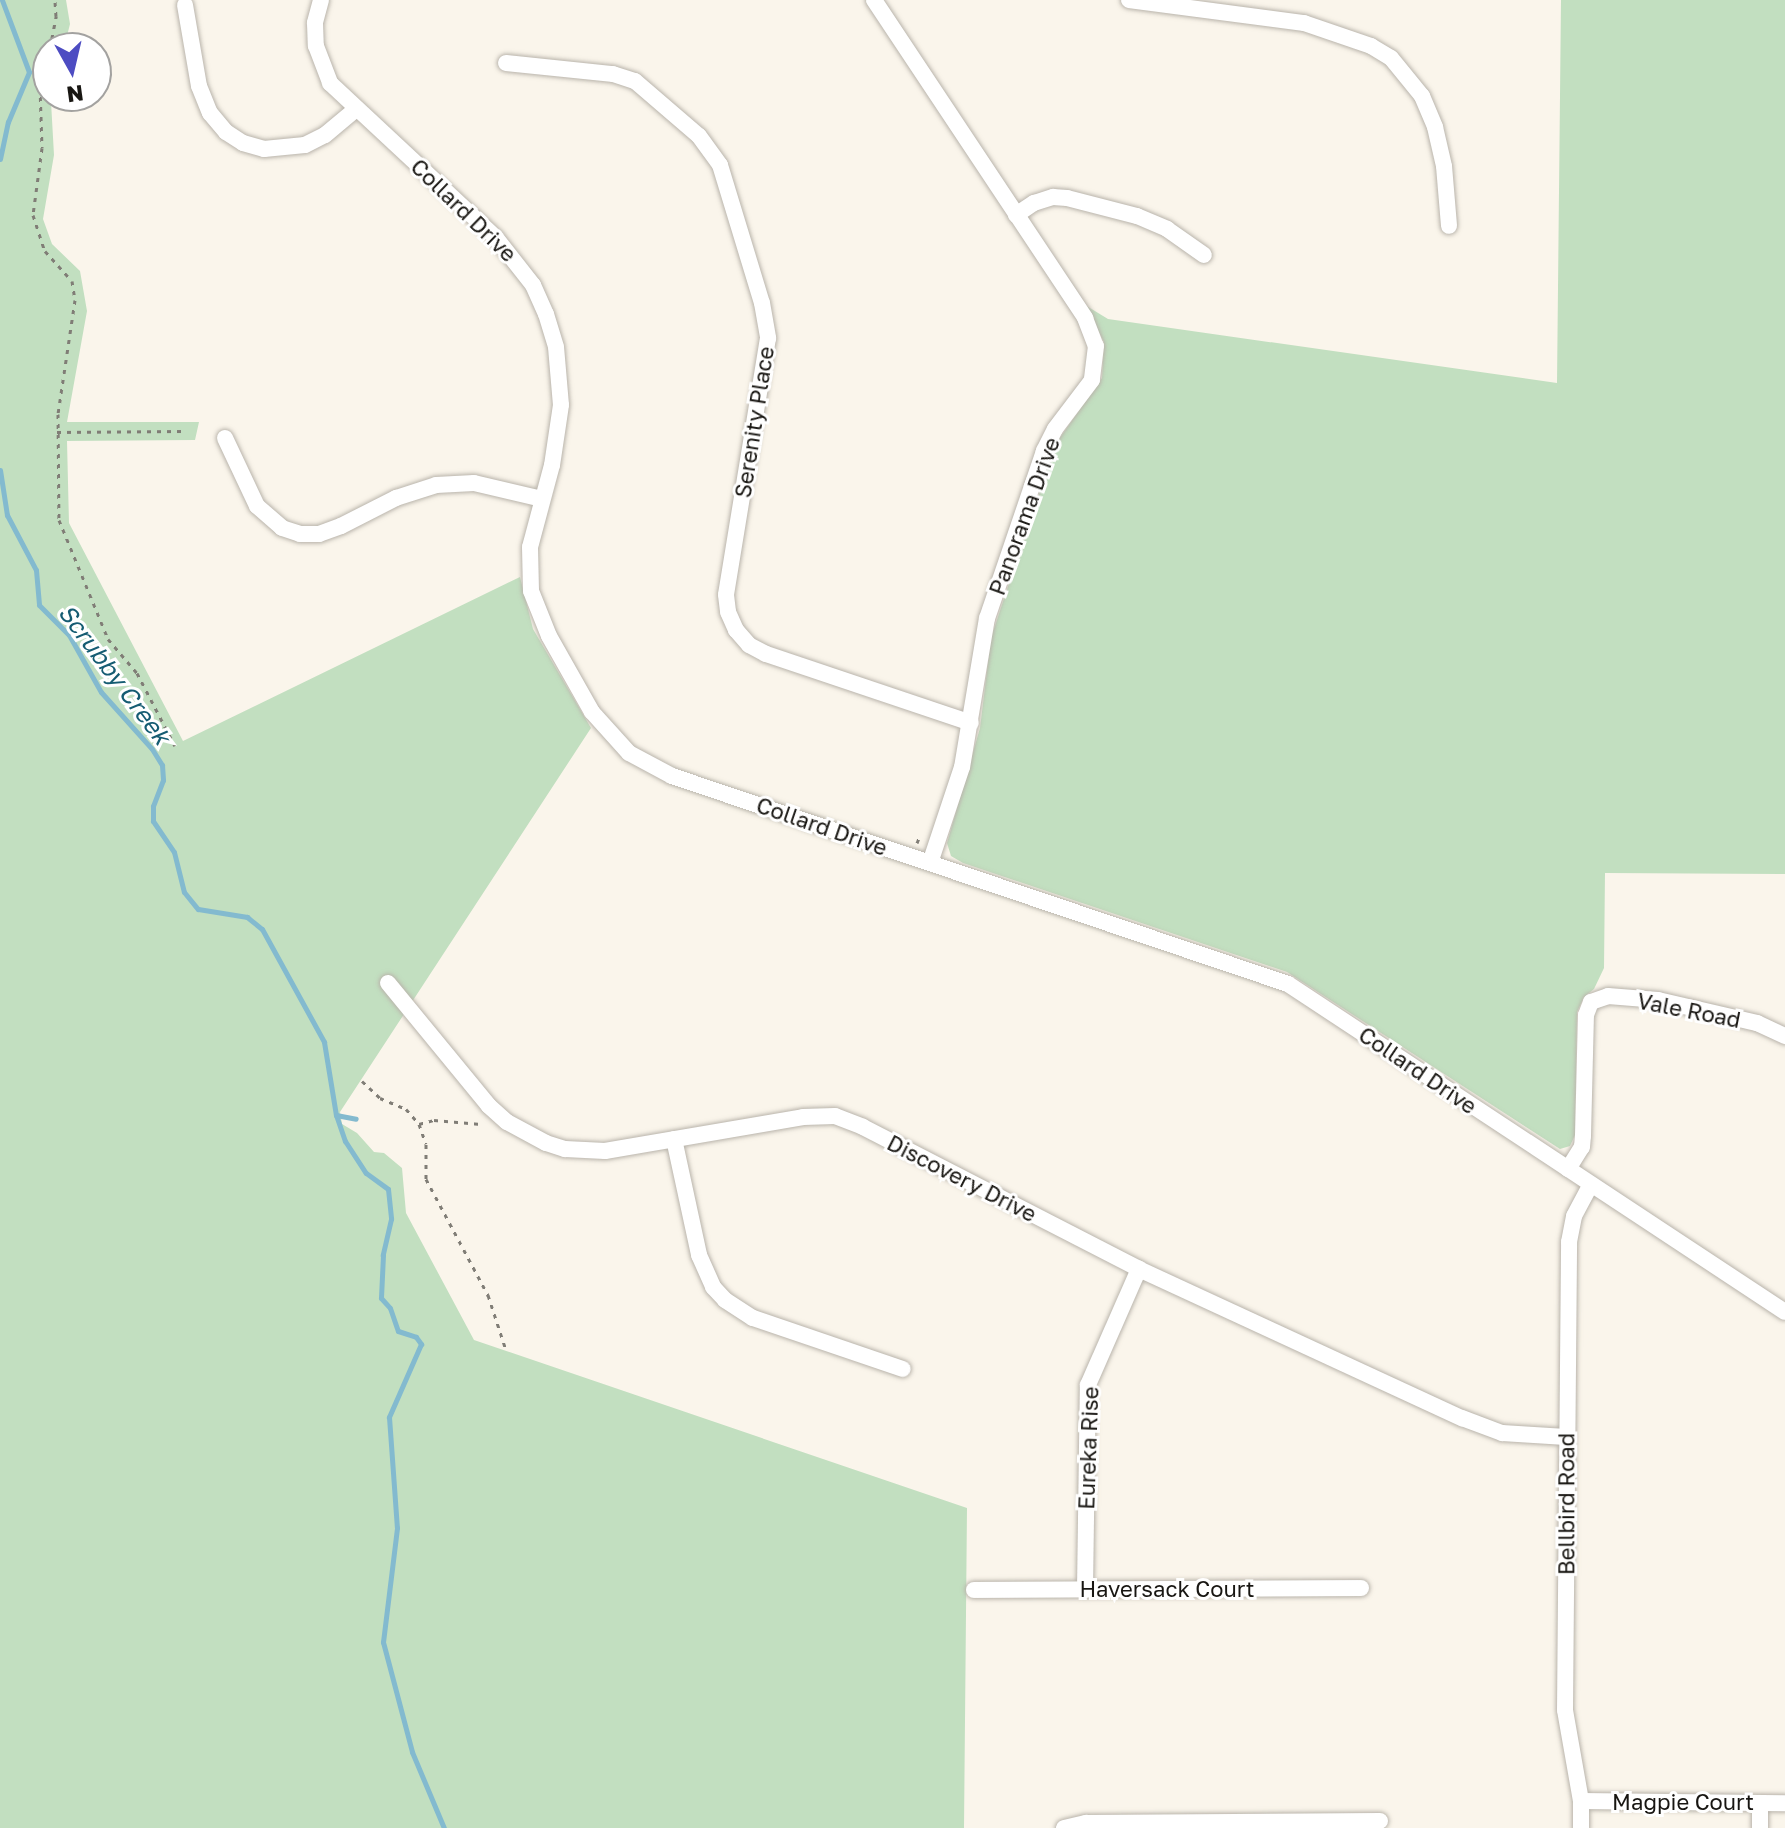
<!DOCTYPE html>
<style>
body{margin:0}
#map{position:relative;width:1785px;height:1828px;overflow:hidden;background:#faf5eb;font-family:"Golos Text",sans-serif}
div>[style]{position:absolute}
.green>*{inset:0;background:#c2dfc0}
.stream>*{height:5px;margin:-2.5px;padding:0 2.5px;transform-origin:2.5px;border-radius:2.5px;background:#83bacf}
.path>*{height:3px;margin-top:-1.5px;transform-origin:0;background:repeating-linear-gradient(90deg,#807d76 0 4px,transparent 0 10px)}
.roads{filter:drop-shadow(0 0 2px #b9b4ab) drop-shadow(0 0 2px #b9b4ab)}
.street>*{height:16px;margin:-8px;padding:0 8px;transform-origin:8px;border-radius:8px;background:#fff}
span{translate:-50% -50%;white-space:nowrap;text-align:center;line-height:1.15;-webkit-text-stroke:6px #fff;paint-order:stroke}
.street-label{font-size:22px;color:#181612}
.water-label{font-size:24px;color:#155c72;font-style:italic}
.north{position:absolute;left:32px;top:32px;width:80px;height:80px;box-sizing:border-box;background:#fff;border:2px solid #a3a2a0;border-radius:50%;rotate:172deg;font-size:22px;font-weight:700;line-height:32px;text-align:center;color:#181612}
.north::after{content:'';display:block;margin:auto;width:28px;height:36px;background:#4d4cc2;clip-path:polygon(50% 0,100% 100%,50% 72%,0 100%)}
</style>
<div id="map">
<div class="green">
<div style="clip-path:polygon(0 0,66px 0,70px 24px,64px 48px,48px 48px,54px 155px,43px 219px,52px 244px,80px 271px,87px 311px,67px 422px,199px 422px,195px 440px,67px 441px,69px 523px,183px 741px,520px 577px,533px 629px,591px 728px,340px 1112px,342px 1124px,357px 1133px,374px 1152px,384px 1153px,402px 1168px,406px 1213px,474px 1340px,967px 1508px,964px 1828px,0 1828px)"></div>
<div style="clip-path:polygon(1561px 0,1785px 0,1785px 874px,1605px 873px,1604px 968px,1594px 989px,1584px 997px,1577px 1012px,1575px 1135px,1570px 1146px,1560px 1149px,1287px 972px,963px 863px,951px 856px,947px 843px,980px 728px,991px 638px,1022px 544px,1057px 442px,1102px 378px,1104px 342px,1085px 305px,1108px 319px,1557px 383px)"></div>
</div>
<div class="stream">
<div style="left:0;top:159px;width:38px;rotate:-78deg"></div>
<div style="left:8px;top:122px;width:54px;rotate:-67.2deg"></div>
<div style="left:29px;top:72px;width:77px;rotate:-110.6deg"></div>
<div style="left:0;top:470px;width:46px;rotate:81.2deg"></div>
<div style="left:7px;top:515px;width:62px;rotate:62.2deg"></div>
<div style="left:36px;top:570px;width:35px;rotate:85deg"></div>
<div style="left:39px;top:605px;width:42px;rotate:45deg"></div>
<div style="left:69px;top:635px;width:65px;rotate:60.7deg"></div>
<div style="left:101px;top:692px;width:76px;rotate:48.2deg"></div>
<div style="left:152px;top:749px;width:19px;rotate:58deg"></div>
<div style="left:162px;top:765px;width:15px;rotate:86deg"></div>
<div style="left:163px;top:780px;width:28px;rotate:111deg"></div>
<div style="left:153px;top:806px;width:15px;rotate:90deg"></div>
<div style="left:153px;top:821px;width:37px;rotate:56deg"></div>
<div style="left:174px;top:852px;width:41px;rotate:76deg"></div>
<div style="left:184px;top:892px;width:22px;rotate:51deg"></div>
<div style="left:198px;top:909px;width:50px;rotate:9.3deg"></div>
<div style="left:247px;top:917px;width:19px;rotate:39deg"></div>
<div style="left:262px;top:929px;width:129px;rotate:61.2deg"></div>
<div style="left:324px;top:1042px;width:74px;rotate:80.7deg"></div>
<div style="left:336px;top:1115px;width:28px;rotate:71deg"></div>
<div style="left:345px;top:1141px;width:38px;rotate:57deg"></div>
<div style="left:366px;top:1173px;width:27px;rotate:36deg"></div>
<div style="left:388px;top:1189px;width:30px;rotate:84deg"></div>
<div style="left:391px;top:1219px;width:37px;rotate:103deg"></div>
<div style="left:383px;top:1255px;width:43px;rotate:92.7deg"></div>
<div style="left:381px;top:1298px;width:13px;rotate:48deg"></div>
<div style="left:390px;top:1308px;width:24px;rotate:71deg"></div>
<div style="left:398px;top:1331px;width:19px;rotate:18deg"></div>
<div style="left:416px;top:1337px;width:9px;rotate:54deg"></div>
<div style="left:421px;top:1344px;width:80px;rotate:113.7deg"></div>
<div style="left:389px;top:1417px;width:111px;rotate:85.9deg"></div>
<div style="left:397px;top:1528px;width:115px;rotate:97deg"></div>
<div style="left:383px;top:1642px;width:114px;rotate:75.2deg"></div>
<div style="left:412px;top:1752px;width:82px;rotate:67.2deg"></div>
<div style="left:336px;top:1115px;width:20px;rotate:11deg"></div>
</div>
<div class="path">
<div style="left:50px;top:48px;width:33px;rotate:-79deg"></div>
<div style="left:56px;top:16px;width:16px;rotate:-94deg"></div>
<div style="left:48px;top:55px;width:33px;rotate:104deg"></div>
<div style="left:40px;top:87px;width:61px;rotate:88.1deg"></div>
<div style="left:42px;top:148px;width:68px;rotate:97.7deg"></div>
<div style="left:33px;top:215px;width:38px;rotate:72deg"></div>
<div style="left:45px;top:251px;width:40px;rotate:48deg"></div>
<div style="left:72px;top:281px;width:19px;rotate:81deg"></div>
<div style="left:75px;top:300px;width:115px;rotate:98.5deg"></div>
<div style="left:58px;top:414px;width:106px;rotate:89.5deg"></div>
<div style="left:59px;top:520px;width:129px;rotate:67.6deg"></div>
<div style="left:108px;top:639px;width:45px;rotate:49.5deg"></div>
<div style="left:137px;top:673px;width:82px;rotate:62.5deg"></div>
<div style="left:57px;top:432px;width:127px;rotate:-0.5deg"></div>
<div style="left:917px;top:843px;width:9px;rotate:-69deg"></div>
<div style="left:362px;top:1081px;width:25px;rotate:43deg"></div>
<div style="left:380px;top:1098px;width:28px;rotate:23deg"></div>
<div style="left:406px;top:1109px;width:20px;rotate:49deg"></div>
<div style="left:419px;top:1124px;width:21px;rotate:71deg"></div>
<div style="left:426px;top:1144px;width:35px;rotate:90deg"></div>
<div style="left:426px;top:1179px;width:132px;rotate:61.9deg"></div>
<div style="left:488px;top:1295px;width:58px;rotate:71.9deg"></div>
<div style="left:419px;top:1124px;width:16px;rotate:-15deg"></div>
<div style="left:434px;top:1120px;width:47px;rotate:4.9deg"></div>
</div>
<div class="roads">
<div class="street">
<div style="left:321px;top:0;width:24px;rotate:105deg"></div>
<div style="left:315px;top:23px;width:23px;rotate:88deg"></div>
<div style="left:316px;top:46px;width:40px;rotate:69deg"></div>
<div style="left:330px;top:83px;width:227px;rotate:43deg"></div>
<div style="left:496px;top:238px;width:60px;rotate:51.8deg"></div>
<div style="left:533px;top:285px;width:32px;rotate:66deg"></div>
<div style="left:546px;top:314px;width:34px;rotate:73deg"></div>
<div style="left:556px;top:347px;width:58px;rotate:85.1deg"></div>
<div style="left:561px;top:405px;width:61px;rotate:98.5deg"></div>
<div style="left:552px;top:465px;width:85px;rotate:105deg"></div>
<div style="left:530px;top:547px;width:44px;rotate:88.7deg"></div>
<div style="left:531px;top:591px;width:48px;rotate:68.2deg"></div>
<div style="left:549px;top:636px;width:87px;rotate:60.5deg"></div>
<div style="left:592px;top:712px;width:55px;rotate:47.9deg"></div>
<div style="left:629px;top:753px;width:49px;rotate:28.1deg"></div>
<div style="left:672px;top:776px;width:650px;rotate:18.66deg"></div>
<div style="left:1288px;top:984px;width:595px;rotate:33.42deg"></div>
<div style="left:874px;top:0;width:382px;rotate:56.4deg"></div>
<div style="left:1085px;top:318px;width:30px;rotate:69deg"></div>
<div style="left:1096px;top:346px;width:34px;rotate:97deg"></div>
<div style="left:1092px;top:380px;width:61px;rotate:127.1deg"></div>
<div style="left:1055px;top:429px;width:25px;rotate:117deg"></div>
<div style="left:1044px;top:451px;width:176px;rotate:108.8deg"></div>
<div style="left:987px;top:618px;width:151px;rotate:99.5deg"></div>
<div style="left:962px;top:767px;width:101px;rotate:108.4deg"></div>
<div style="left:1129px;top:0;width:177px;rotate:7.5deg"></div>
<div style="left:1304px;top:23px;width:71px;rotate:18.9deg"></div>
<div style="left:1371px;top:46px;width:23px;rotate:31deg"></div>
<div style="left:1391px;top:58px;width:49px;rotate:50.8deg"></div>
<div style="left:1422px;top:96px;width:34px;rotate:67deg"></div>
<div style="left:1435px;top:127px;width:40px;rotate:77deg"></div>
<div style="left:1444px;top:166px;width:60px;rotate:85.2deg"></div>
<div style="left:185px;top:5px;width:82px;rotate:80.2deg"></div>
<div style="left:199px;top:86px;width:29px;rotate:68deg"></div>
<div style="left:210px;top:113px;width:25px;rotate:50deg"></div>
<div style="left:226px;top:132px;width:20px;rotate:33deg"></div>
<div style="left:243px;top:143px;width:22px;rotate:16deg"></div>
<div style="left:264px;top:149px;width:41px;rotate:-5.6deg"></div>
<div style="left:305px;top:145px;width:22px;rotate:-27deg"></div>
<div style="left:325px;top:135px;width:40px;rotate:-40deg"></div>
<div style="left:506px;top:63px;width:108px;rotate:5.9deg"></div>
<div style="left:613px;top:74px;width:23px;rotate:18deg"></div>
<div style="left:635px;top:81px;width:84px;rotate:40.7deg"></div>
<div style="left:699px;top:136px;width:36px;rotate:54deg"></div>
<div style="left:720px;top:165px;width:144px;rotate:73.1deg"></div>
<div style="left:762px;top:303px;width:36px;rotate:80deg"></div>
<div style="left:768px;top:338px;width:260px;rotate:99.3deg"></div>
<div style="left:726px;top:595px;width:17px;rotate:83deg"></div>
<div style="left:728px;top:612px;width:20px;rotate:66deg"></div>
<div style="left:736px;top:630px;width:20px;rotate:49deg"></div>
<div style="left:749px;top:645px;width:19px;rotate:28deg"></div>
<div style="left:766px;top:654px;width:216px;rotate:18.6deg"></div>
<div style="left:1016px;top:215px;width:22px;rotate:-34deg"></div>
<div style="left:1034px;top:203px;width:20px;rotate:-18deg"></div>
<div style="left:1053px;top:197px;width:14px;rotate:4deg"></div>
<div style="left:1067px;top:198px;width:72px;rotate:14.4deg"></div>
<div style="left:1137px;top:216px;width:33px;rotate:23deg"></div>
<div style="left:1167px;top:229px;width:45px;rotate:35.1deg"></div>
<div style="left:225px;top:438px;width:75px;rotate:64.8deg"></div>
<div style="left:257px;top:506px;width:33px;rotate:41deg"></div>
<div style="left:282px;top:528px;width:19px;rotate:18deg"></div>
<div style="left:300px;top:534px;width:19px"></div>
<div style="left:319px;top:534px;width:23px;rotate:-20deg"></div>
<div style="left:341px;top:526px;width:62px;rotate:-27deg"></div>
<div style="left:396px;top:498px;width:42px;rotate:-18deg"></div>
<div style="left:436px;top:485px;width:38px;rotate:-3deg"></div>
<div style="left:474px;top:483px;width:70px;rotate:13.2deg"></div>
<div style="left:388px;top:983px;width:159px;rotate:50.6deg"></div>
<div style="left:489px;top:1106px;width:24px;rotate:42deg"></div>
<div style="left:507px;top:1122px;width:44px;rotate:28.3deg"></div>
<div style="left:546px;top:1143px;width:20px;rotate:18deg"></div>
<div style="left:565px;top:1149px;width:40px;rotate:2.9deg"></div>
<div style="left:605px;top:1151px;width:201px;rotate:-9.7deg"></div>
<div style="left:803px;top:1117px;width:32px;rotate:-2deg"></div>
<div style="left:835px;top:1116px;width:30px;rotate:21deg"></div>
<div style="left:863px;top:1127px;width:310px;rotate:27.2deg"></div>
<div style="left:1139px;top:1269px;width:356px;rotate:24.8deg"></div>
<div style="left:1462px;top:1418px;width:43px;rotate:20.6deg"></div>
<div style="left:1502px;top:1433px;width:64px;rotate:3.6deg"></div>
<div style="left:674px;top:1139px;width:119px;rotate:77.8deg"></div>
<div style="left:699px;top:1255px;width:35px;rotate:66deg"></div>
<div style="left:713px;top:1287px;width:18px;rotate:47deg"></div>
<div style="left:725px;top:1300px;width:33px;rotate:33deg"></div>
<div style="left:753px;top:1318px;width:158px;rotate:18.8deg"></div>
<div style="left:1568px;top:1169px;width:26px;rotate:-58deg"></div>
<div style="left:1582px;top:1147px;width:11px;rotate:-85deg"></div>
<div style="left:1583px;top:1136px;width:121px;rotate:-88.6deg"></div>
<div style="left:1586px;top:1015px;width:14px;rotate:-69deg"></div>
<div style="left:1591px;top:1002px;width:18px;rotate:-19deg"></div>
<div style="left:1608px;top:996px;width:50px;rotate:4.6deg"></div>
<div style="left:1658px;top:1000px;width:102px;rotate:13.1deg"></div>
<div style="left:1757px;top:1023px;width:31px;rotate:25deg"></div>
<div style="left:974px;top:1590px;width:387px;rotate:-0.3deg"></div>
<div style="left:1085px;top:1590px;width:205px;rotate:-89.2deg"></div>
<div style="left:1088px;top:1385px;width:127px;rotate:-66.3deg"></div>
<div style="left:1581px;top:1801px;width:204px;rotate:0.6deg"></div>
<div style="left:1760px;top:1803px;width:25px;rotate:90deg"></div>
<div style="left:1064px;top:1828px;width:23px;rotate:-13deg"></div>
<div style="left:1086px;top:1823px;width:294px;rotate:-0.4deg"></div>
<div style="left:1581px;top:1828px;width:27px;rotate:-90deg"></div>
<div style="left:1581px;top:1801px;width:92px;rotate:-100deg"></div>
<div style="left:1565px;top:1710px;width:468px;rotate:-89.5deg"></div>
<div style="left:1569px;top:1242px;width:26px;rotate:-79deg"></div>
<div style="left:1574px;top:1216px;width:36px;rotate:-62deg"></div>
</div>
</div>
<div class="street-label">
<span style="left:464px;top:210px;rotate:44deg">Collard Drive</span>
<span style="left:754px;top:422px;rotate:-81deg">Serenity Place</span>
<span style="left:1024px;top:516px;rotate:-70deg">Panorama Drive</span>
<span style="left:822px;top:826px;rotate:19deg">Collard Drive</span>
<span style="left:1689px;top:1010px;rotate:11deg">Vale Road</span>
<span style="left:1418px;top:1070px;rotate:34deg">Collard Drive</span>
<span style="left:962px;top:1178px;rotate:27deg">Discovery Drive</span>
<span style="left:1088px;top:1448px;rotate:-88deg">Eureka Rise</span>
<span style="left:1566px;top:1504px;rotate:-90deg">Bellbird Road</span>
<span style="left:1167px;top:1589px">Haversack Court</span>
<span style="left:1683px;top:1802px">Magpie Court</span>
</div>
<div class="water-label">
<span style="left:115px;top:674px;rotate:53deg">Scrubby Creek</span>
</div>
<div class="north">N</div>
</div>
